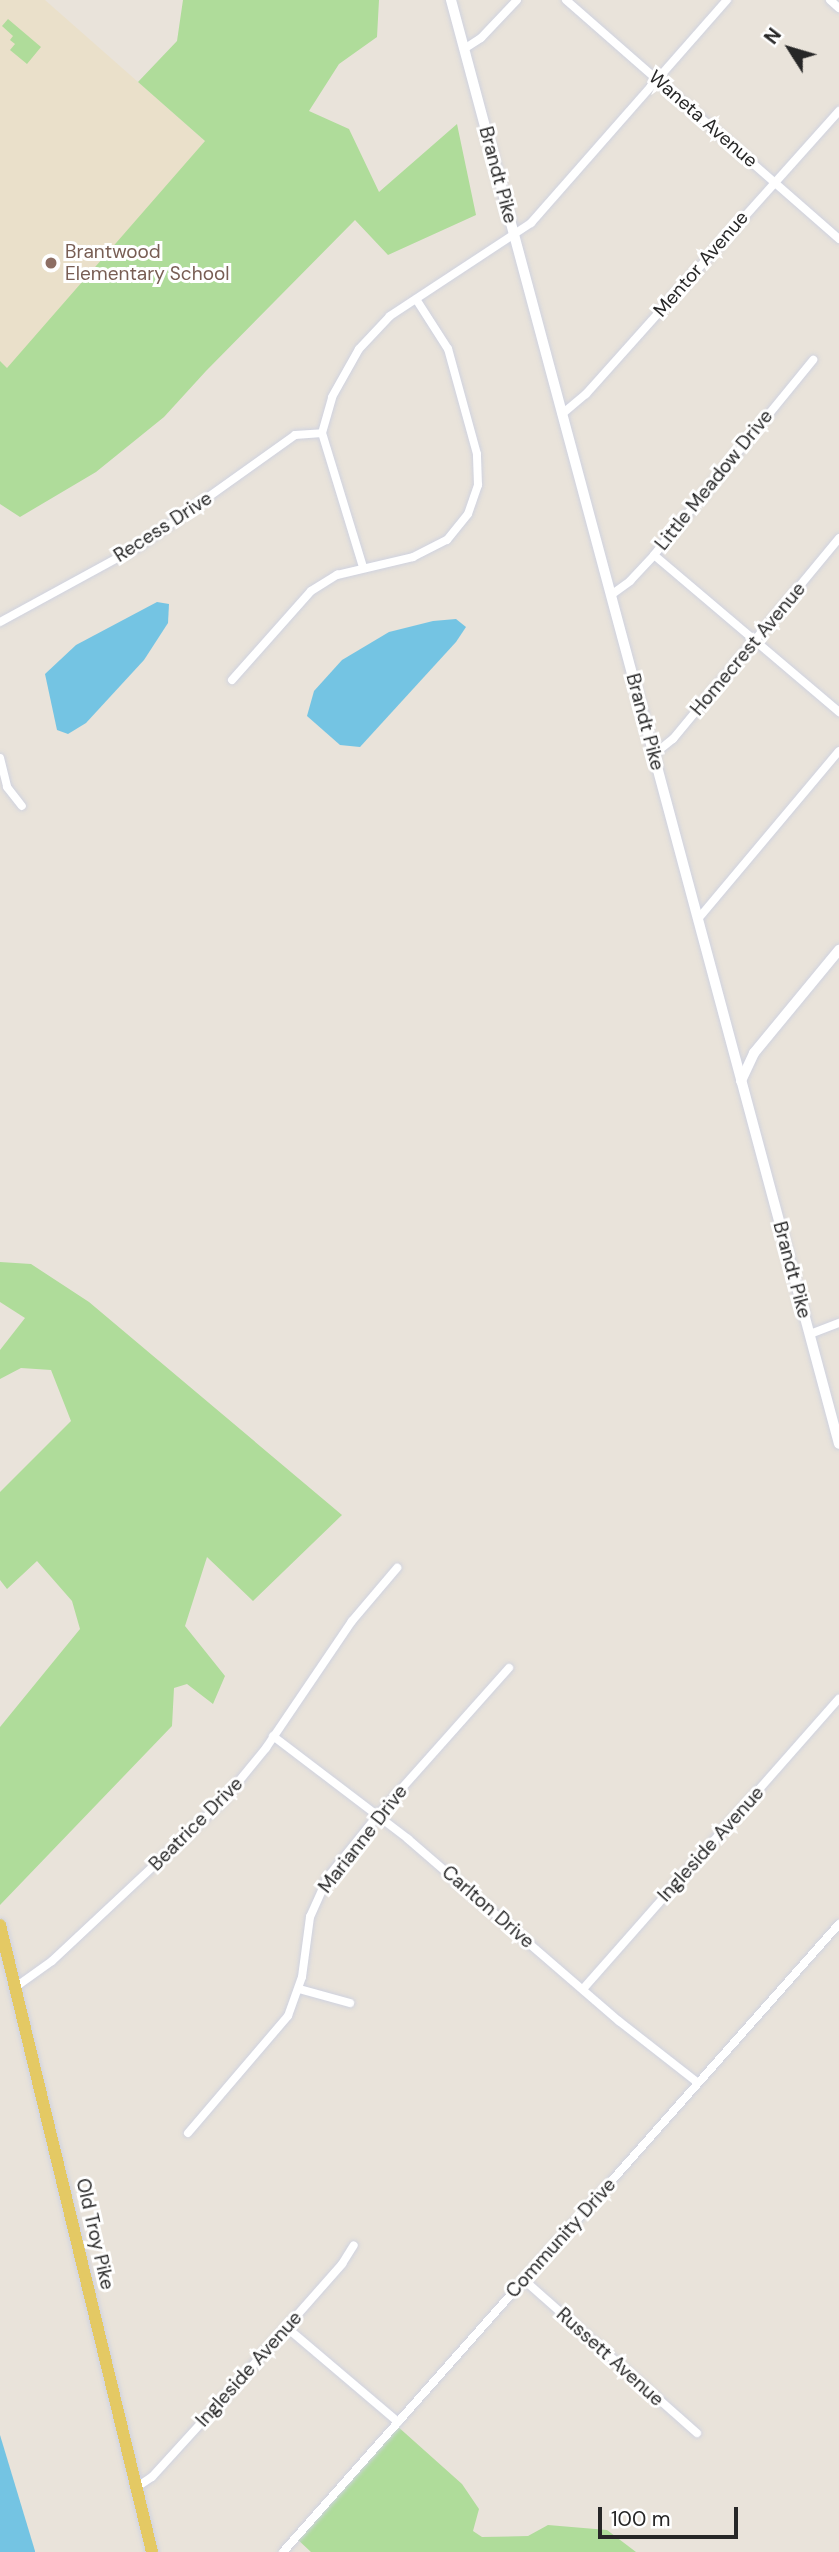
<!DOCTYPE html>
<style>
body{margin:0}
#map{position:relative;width:839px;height:2552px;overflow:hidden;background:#e9e3da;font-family:"DM Sans",sans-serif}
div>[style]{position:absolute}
.education>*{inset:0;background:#eae0ca}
.green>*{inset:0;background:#afdc9a}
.water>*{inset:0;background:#74c4e3}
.roads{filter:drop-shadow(0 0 2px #cfd2df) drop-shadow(0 0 2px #cfd2df)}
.minor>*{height:8px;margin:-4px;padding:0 4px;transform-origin:4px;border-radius:4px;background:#fff}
.tertiary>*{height:10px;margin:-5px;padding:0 5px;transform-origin:5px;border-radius:5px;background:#fff}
.secondary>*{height:10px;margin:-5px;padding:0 5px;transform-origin:5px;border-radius:5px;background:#fff}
.primary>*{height:12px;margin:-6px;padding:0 6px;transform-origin:6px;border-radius:6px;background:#e4c964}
.dots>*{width:19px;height:19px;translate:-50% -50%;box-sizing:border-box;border:4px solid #fff;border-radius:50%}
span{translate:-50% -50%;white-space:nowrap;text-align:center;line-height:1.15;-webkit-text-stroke:6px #fff;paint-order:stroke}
.street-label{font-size:19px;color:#272727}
.education-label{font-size:19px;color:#785e54}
.left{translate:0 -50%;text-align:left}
.north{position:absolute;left:755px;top:14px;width:70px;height:70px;-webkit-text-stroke:5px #fff;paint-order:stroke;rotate:307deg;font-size:19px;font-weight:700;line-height:28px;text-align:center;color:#272727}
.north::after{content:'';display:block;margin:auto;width:24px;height:32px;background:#272727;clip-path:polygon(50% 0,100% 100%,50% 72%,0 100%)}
.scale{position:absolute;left:598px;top:2507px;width:140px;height:32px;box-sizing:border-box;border:4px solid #272727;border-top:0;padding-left:9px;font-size:21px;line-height:24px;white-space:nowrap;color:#272727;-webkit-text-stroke:5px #fff;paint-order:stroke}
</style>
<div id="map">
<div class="education">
<div style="clip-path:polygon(0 0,45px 0,205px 141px,0 386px)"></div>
</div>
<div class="green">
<div style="clip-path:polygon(183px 0,379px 0,377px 37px,339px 64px,309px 111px,349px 129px,379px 192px,457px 124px,476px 215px,388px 255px,355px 220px,206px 371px,164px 417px,96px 472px,20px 517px,0 504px,0 361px,7px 368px,205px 141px,138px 82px,177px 41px)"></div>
<div style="clip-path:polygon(8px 19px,41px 47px,27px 64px,10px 50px,15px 44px,10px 40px,13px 36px,2px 26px)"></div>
<div style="clip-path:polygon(0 1262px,31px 1264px,89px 1302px,342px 1515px,253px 1601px,207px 1557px,185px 1626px,225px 1676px,213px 1704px,187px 1684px,174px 1688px,172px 1726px,0 1905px,0 1727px,80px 1629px,72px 1601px,37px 1561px,7px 1589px,0 1580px,0 1492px,71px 1421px,51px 1370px,21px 1368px,0 1379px,0 1350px,25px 1318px,0 1302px)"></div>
<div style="clip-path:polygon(396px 2425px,462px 2484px,479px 2509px,473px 2531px,482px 2537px,528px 2536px,548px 2525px,607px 2530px,636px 2552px,311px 2552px,296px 2538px)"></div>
</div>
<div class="water">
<div style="clip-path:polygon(157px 602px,169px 604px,168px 623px,144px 660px,86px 723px,68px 734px,57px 730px,45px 674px,76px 645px)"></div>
<div style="clip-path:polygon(456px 619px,466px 627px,456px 642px,360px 747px,340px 745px,307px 716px,314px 691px,342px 660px,389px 632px,433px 621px)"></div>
<div style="clip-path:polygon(0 2435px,35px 2551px,35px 2552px,0 2552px)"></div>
</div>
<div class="roads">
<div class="minor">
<div style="left:566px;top:0;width:363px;rotate:41.2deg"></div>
<div style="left:830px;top:0;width:12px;rotate:42deg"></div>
<div style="left:464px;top:49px;width:20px;rotate:-33deg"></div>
<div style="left:481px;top:38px;width:52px;rotate:-46.5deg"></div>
<div style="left:562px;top:414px;width:31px;rotate:-40deg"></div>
<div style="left:586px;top:394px;width:380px;rotate:-48.2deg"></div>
<div style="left:654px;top:555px;width:243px;rotate:40.3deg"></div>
<div style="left:363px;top:567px;width:140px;rotate:-107deg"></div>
<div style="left:322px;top:433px;width:37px;rotate:-74deg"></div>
<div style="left:332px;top:397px;width:55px;rotate:-60.6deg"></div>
<div style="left:359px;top:349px;width:45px;rotate:-46.8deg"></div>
<div style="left:390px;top:316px;width:169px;rotate:-33.4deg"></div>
<div style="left:531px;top:223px;width:297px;rotate:-48.7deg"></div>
<div style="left:611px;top:595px;width:24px;rotate:-36deg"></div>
<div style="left:630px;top:581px;width:35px;rotate:-47deg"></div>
<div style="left:654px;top:555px;width:252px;rotate:-50.8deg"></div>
<div style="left:0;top:622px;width:161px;rotate:-28.6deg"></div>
<div style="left:141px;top:545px;width:189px;rotate:-35.5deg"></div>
<div style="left:295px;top:435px;width:27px;rotate:-4deg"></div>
<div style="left:232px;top:680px;width:119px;rotate:-48.4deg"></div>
<div style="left:311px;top:591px;width:31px;rotate:-32deg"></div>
<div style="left:337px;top:575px;width:78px;rotate:-13.3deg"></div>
<div style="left:413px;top:557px;width:38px;rotate:-27deg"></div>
<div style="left:447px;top:540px;width:33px;rotate:-51deg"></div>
<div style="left:468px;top:514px;width:31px;rotate:-71deg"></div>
<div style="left:478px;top:485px;width:31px;rotate:-92deg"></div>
<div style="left:477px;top:454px;width:109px;rotate:-105.4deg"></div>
<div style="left:448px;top:349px;width:59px;rotate:-122.6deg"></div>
<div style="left:653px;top:755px;width:26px;rotate:-39deg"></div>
<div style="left:673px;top:739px;width:261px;rotate:-50.4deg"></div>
<div style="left:0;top:758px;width:30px;rotate:76deg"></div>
<div style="left:7px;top:787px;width:24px;rotate:52deg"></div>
<div style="left:698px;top:919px;width:219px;rotate:-50deg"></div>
<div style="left:810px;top:1334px;width:31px;rotate:-21deg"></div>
<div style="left:273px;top:1736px;width:170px;rotate:37.3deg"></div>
<div style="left:408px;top:1839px;width:279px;rotate:40.8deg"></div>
<div style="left:619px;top:2021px;width:100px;rotate:38.1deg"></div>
<div style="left:17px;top:1986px;width:43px;rotate:-35.5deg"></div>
<div style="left:52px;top:1961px;width:231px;rotate:-43.1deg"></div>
<div style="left:221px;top:1803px;width:71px;rotate:-50.7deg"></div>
<div style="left:266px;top:1748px;width:153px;rotate:-55.9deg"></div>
<div style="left:352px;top:1621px;width:70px;rotate:-49.7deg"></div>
<div style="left:299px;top:1989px;width:53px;rotate:15.4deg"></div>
<div style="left:583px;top:1989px;width:387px;rotate:-48.6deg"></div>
<div style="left:188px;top:2133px;width:154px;rotate:-49.5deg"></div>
<div style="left:288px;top:2016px;width:41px;rotate:-70.3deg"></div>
<div style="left:302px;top:1977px;width:61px;rotate:-82.4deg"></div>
<div style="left:310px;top:1917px;width:44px;rotate:-65.8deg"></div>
<div style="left:328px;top:1877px;width:80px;rotate:-51.1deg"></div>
<div style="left:378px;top:1815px;width:197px;rotate:-48.3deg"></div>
<div style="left:524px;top:2280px;width:231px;rotate:41.5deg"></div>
<div style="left:286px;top:2327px;width:147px;rotate:40.3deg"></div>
<div style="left:137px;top:2487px;width:18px;rotate:-34deg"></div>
<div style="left:152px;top:2477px;width:107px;rotate:-47.7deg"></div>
<div style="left:224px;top:2398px;width:179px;rotate:-48.6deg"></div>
<div style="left:342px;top:2264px;width:22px;rotate:-58deg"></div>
<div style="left:283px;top:2552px;width:839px;rotate:-48.48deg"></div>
</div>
<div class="tertiary">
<div style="left:741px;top:1081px;width:31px;rotate:-65deg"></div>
<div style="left:754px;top:1053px;width:134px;rotate:-50.5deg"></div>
</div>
<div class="secondary">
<div style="left:451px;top:0;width:1495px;rotate:74.96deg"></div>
</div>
<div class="primary">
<div style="left:0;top:1925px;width:645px;rotate:76.37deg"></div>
</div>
</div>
<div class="dots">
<div style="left:51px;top:263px;background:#8d6e63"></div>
</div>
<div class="street-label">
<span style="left:703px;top:119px;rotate:41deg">Waneta Avenue</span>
<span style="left:498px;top:175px;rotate:75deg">Brandt Pike</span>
<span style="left:701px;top:264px;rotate:-49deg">Mentor Avenue</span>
<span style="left:714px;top:480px;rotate:-51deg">Little Meadow Drive</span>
<span style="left:163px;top:527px;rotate:-33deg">Recess Drive</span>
<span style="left:748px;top:649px;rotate:-50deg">Homecrest Avenue</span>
<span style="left:645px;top:722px;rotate:75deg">Brandt Pike</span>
<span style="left:792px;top:1270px;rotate:75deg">Brandt Pike</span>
<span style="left:196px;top:1824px;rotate:-45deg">Beatrice Drive</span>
<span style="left:363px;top:1839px;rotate:-52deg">Marianne Drive</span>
<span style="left:711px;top:1844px;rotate:-48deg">Ingleside Avenue</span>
<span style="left:488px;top:1907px;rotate:41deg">Carlton Drive</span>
<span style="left:95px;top:2234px;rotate:77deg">Old Troy Pike</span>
<span style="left:561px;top:2238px;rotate:-48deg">Community Drive</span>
<span style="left:610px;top:2357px;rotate:42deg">Russett Avenue</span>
<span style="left:249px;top:2369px;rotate:-48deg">Ingleside Avenue</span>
</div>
<div class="education-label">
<span class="left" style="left:65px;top:263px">Brantwood<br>Elementary School</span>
</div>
<div class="north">N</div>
<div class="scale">100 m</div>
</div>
